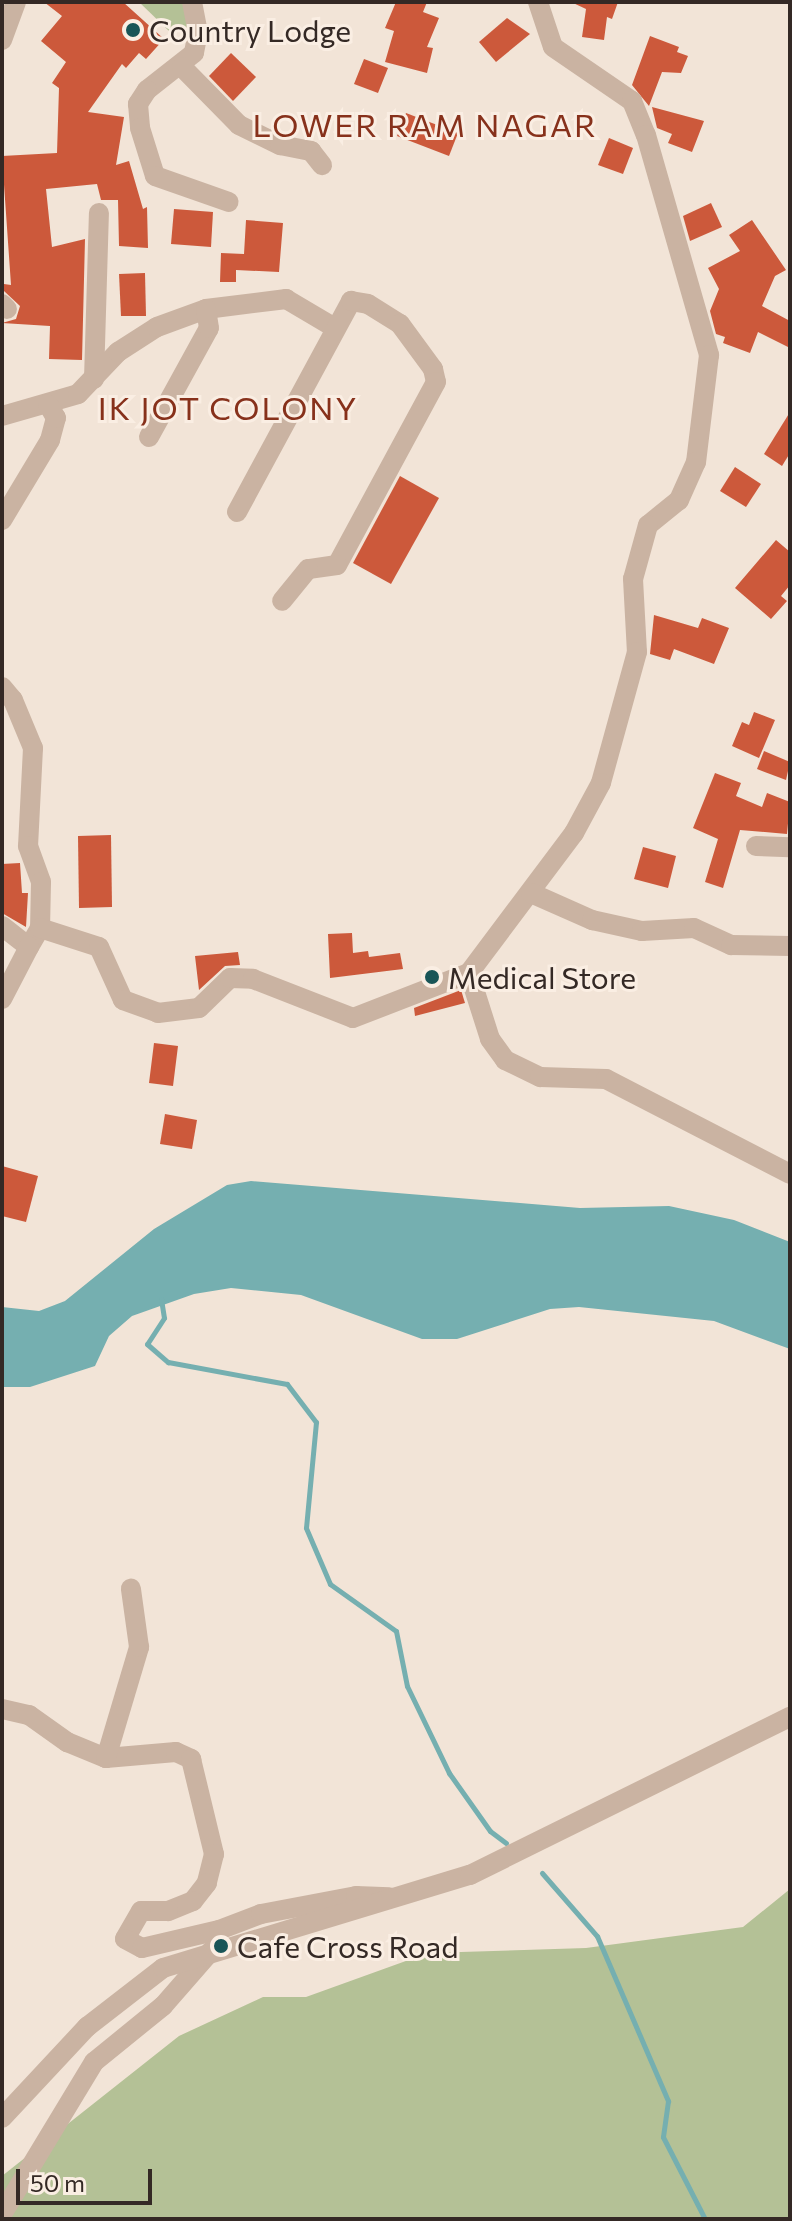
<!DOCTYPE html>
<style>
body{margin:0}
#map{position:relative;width:792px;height:2221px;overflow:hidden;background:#f2e4d7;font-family:Commissioner,sans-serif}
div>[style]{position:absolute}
.green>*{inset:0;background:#b4c196}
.water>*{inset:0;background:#75afb0}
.stream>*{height:5px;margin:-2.5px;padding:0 2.5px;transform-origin:2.5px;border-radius:2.5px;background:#75afb0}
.building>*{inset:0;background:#cc593b}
.minor>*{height:20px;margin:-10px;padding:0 10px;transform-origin:10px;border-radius:10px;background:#cab3a2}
.tertiary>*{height:20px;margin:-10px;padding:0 10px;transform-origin:10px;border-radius:10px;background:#cab3a2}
.dots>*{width:22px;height:22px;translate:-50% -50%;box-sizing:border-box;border:4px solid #faeee3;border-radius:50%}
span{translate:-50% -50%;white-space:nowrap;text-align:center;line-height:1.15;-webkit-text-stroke:6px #faeee3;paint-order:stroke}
.poi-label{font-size:30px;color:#342925}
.left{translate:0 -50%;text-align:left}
.neighbourhood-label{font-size:32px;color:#87311b;letter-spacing:2px}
.frame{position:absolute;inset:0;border:4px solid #342925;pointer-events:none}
.scale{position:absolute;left:16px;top:2169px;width:136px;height:36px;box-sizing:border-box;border:4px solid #342925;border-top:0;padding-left:10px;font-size:24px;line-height:28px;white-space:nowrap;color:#342925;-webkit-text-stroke:6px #faeee3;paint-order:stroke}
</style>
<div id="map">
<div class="green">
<div style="clip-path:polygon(139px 2px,184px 2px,190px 28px,169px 31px)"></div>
<div style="clip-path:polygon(790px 1889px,790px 2219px,2px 2219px,2px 2176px,179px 2036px,263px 1997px,306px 1997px,428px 1953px,586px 1948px,743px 1927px)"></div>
</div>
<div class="water">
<div style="clip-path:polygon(251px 1181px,580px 1208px,669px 1206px,734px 1220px,790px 1242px,790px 1349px,714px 1321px,579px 1307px,550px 1309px,457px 1339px,422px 1339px,301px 1295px,231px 1288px,194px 1294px,132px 1316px,109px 1336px,95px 1366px,30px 1387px,2px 1387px,2px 1307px,39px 1311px,65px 1301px,154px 1229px,227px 1185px)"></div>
</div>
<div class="stream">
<div style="left:161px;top:1299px;width:19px;rotate:81deg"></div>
<div style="left:164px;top:1318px;width:31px;rotate:123deg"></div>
<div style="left:147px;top:1344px;width:28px;rotate:41deg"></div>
<div style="left:168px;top:1362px;width:121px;rotate:10.5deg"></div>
<div style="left:287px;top:1384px;width:48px;rotate:52.7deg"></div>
<div style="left:316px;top:1422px;width:106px;rotate:95.4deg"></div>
<div style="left:306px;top:1528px;width:61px;rotate:66.8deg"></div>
<div style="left:330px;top:1584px;width:81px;rotate:35.5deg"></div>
<div style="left:396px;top:1631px;width:56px;rotate:78.7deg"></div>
<div style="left:407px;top:1686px;width:97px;rotate:64.2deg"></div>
<div style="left:449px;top:1773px;width:71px;rotate:54.7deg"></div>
<div style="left:490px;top:1831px;width:20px;rotate:37deg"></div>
<div style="left:542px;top:1873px;width:84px;rotate:48.9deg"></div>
<div style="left:597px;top:1936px;width:180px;rotate:66.7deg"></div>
<div style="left:668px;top:2101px;width:36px;rotate:98deg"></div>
<div style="left:663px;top:2137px;width:92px;rotate:62.9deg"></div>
</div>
<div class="building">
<div style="clip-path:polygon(44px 2px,123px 2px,164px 39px,146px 59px,139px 53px,126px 68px,122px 64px,88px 112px,124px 117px,116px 165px,129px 161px,143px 209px,147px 207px,148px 248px,119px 246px,118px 200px,101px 200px,97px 184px,46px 189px,52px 247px,85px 239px,82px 360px,49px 359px,50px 326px,2px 323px,16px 319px,20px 306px,4px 291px,4px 284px,11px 285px,2px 156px,57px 153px,59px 88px,52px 83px,66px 62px,41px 41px,62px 16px)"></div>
<div style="clip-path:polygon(396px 2px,427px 2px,423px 12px,439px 18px,427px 47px,433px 48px,427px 73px,385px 62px,394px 31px,385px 28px)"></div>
<div style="clip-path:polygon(571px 2px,618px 2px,612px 19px,607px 17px,604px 40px,582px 37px,586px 9px)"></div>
<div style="clip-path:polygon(507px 18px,530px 34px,496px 62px,479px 42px)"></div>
<div style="clip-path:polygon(650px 36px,679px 47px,677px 52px,688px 56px,681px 73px,662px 72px,649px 106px,632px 85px)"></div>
<div style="clip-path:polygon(231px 53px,256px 77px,233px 101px,209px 76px)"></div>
<div style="clip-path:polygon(364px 59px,388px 68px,378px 93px,354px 84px)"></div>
<div style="clip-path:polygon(652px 107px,704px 121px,692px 152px,668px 143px,672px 134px,657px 128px)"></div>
<div style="clip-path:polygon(406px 113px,458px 133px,449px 156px,397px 136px)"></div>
<div style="clip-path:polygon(609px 138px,633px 148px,623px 174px,598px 165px)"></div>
<div style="clip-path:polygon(711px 203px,722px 227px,690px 241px,683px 216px)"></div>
<div style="clip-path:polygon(174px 209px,213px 212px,211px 247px,171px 244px)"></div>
<div style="clip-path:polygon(246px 220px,283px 223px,279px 272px,236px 270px,236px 282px,220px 282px,221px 253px,244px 254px)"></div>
<div style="clip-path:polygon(752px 220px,786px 270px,775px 276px,762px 306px,790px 321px,790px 348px,758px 332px,750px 353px,723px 343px,725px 337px,716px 334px,710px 311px,719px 289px,708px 268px,740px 251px,729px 235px)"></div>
<div style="clip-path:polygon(145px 273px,146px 316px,121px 316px,119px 274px)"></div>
<div style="clip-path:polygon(790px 412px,790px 453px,782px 466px,764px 454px)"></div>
<div style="clip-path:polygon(735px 467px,761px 484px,746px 507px,720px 491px)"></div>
<div style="clip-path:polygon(400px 476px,439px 498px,391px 584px,353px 563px)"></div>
<div style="clip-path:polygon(776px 540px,790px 552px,790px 585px,781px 596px,787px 601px,771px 619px,735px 588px)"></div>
<div style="clip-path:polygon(654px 615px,698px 628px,702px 618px,729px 628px,714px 664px,674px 649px,670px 660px,650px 654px)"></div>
<div style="clip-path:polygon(754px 712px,775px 720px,759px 758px,732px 746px,742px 722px,749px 725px)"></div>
<div style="clip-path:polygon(764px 751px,790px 762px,786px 780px,757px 769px)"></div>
<div style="clip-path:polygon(715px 773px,741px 783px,736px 796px,762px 807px,767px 793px,790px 802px,787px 834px,740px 830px,723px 888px,705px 882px,718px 839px,693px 828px)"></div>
<div style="clip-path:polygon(111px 835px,112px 907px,79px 908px,78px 836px)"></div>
<div style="clip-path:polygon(643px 847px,676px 856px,668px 888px,634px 879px)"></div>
<div style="clip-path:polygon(20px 863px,22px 893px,28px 893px,26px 927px,2px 913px,2px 864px)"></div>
<div style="clip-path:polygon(352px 933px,353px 953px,368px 951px,369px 957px,400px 953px,403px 969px,330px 978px,328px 934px)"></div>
<div style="clip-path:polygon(238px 952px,240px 965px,225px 966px,199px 990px,195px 956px)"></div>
<div style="clip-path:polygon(461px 990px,465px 1003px,415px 1016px,414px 1008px)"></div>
<div style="clip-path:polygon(154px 1043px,178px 1046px,173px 1086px,149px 1083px)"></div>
<div style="clip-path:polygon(165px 1114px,197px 1120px,192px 1149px,160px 1144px)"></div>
<div style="clip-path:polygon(2px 1166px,38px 1176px,26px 1222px,2px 1216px)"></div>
</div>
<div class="minor">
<div style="left:192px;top:2px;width:31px;rotate:79deg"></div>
<div style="left:198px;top:32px;width:21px;rotate:101deg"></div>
<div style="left:194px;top:53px;width:60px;rotate:141.8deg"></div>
<div style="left:147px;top:90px;width:17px;rotate:123deg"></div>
<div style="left:138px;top:104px;width:24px;rotate:85deg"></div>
<div style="left:140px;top:128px;width:50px;rotate:72.6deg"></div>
<div style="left:155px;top:176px;width:78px;rotate:19.4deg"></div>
<div style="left:538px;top:2px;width:47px;rotate:71.6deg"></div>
<div style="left:553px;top:47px;width:96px;rotate:34.4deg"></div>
<div style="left:632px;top:101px;width:37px;rotate:68deg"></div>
<div style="left:646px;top:135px;width:229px;rotate:74deg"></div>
<div style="left:709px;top:355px;width:108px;rotate:96.9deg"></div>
<div style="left:696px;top:462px;width:42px;rotate:114.1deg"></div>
<div style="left:679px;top:500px;width:40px;rotate:141deg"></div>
<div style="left:648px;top:525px;width:56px;rotate:105.5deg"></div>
<div style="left:633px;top:579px;width:73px;rotate:86.9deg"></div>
<div style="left:637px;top:652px;width:136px;rotate:105.4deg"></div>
<div style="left:601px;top:783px;width:57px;rotate:118.4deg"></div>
<div style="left:574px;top:833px;width:175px;rotate:126.9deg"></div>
<div style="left:469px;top:973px;width:69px;rotate:72.3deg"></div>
<div style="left:490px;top:1039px;width:26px;rotate:54deg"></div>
<div style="left:505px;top:1060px;width:39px;rotate:26deg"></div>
<div style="left:540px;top:1077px;width:66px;rotate:1.7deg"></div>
<div style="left:606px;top:1079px;width:207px;rotate:27.3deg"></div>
<div style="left:2px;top:40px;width:40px;rotate:-69.8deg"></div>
<div style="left:182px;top:67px;width:81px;rotate:45.5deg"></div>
<div style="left:239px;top:125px;width:46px;rotate:26deg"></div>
<div style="left:280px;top:145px;width:32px;rotate:11deg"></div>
<div style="left:311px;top:151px;width:18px;rotate:52deg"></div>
<div style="left:2px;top:304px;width:7px;rotate:45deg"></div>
<div style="left:94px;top:379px;width:166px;rotate:-88.3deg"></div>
<div style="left:2px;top:416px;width:79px;rotate:-16.1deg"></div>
<div style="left:78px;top:394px;width:58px;rotate:-46.4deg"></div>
<div style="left:118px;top:352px;width:46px;rotate:-32.7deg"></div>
<div style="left:157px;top:327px;width:52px;rotate:-20.2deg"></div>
<div style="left:206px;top:309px;width:81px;rotate:-7.1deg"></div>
<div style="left:286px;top:299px;width:57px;rotate:30.6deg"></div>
<div style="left:149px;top:437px;width:124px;rotate:-61.2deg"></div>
<div style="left:209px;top:328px;width:19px;rotate:-99deg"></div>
<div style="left:237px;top:512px;width:240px;rotate:-61.6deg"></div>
<div style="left:351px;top:301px;width:17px;rotate:10deg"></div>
<div style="left:368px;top:304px;width:38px;rotate:32deg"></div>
<div style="left:400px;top:324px;width:56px;rotate:53.7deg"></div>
<div style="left:433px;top:369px;width:13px;rotate:77deg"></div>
<div style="left:436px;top:382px;width:208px;rotate:118.4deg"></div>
<div style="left:337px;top:565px;width:29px;rotate:172deg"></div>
<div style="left:308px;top:569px;width:41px;rotate:129.1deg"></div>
<div style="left:2px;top:520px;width:93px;rotate:-59deg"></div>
<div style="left:50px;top:440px;width:23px;rotate:-75deg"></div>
<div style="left:56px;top:418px;width:16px;rotate:-120deg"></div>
<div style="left:2px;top:687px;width:17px;rotate:50deg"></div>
<div style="left:13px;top:700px;width:52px;rotate:67.4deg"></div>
<div style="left:33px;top:748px;width:98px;rotate:92.9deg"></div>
<div style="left:28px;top:846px;width:38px;rotate:70deg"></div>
<div style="left:41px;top:882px;width:46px;rotate:91.2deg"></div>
<div style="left:756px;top:846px;width:34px;rotate:2deg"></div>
<div style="left:531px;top:893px;width:67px;rotate:23.9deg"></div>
<div style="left:592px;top:920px;width:51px;rotate:12.4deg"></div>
<div style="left:642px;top:931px;width:52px;rotate:-3.3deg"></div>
<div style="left:694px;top:928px;width:41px;rotate:24.7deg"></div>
<div style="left:731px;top:945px;width:59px;rotate:1deg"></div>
<div style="left:2px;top:926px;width:34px;rotate:38deg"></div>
<div style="left:29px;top:947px;width:22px;rotate:-60deg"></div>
<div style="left:40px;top:928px;width:62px;rotate:17.9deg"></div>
<div style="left:99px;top:947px;width:58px;rotate:65.6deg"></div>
<div style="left:123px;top:1000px;width:37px;rotate:20deg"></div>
<div style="left:158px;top:1013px;width:41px;rotate:-7deg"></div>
<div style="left:199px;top:1008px;width:43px;rotate:-44.1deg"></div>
<div style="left:230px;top:978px;width:23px;rotate:2deg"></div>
<div style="left:253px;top:979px;width:107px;rotate:21.3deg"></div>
<div style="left:353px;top:1018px;width:124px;rotate:-21.2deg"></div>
<div style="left:2px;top:999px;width:59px;rotate:-62.6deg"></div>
<div style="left:2px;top:1709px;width:28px;rotate:13deg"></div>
<div style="left:29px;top:1715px;width:47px;rotate:35.4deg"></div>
<div style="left:67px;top:1742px;width:42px;rotate:22.3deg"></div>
<div style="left:106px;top:1758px;width:70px;rotate:-4.9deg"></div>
<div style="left:176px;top:1752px;width:17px;rotate:25deg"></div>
<div style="left:191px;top:1759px;width:98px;rotate:76.4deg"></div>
<div style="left:214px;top:1854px;width:30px;rotate:104deg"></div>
<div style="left:207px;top:1883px;width:23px;rotate:128deg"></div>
<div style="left:193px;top:1901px;width:27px;rotate:158deg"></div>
<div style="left:168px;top:1911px;width:27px;rotate:180deg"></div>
<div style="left:141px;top:1911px;width:32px;rotate:120deg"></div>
<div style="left:125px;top:1939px;width:19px;rotate:28deg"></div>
<div style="left:142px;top:1948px;width:79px;rotate:-13.2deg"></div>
<div style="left:219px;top:1930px;width:45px;rotate:-20.9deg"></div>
<div style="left:261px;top:1914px;width:97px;rotate:-10.7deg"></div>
<div style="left:356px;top:1896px;width:33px;rotate:2deg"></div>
<div style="left:106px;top:1758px;width:116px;rotate:-73.4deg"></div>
<div style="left:139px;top:1647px;width:59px;rotate:-97.9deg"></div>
<div style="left:2px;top:2214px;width:178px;rotate:-58.8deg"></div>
<div style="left:94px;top:2062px;width:89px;rotate:-39.1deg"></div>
<div style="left:163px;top:2006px;width:73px;rotate:-48.9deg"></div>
</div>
<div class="tertiary">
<div style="left:2px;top:2118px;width:125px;rotate:-47deg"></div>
<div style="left:87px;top:2027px;width:96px;rotate:-37.8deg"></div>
<div style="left:163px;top:1968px;width:321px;rotate:-16.9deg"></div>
<div style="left:470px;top:1875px;width:357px;rotate:-26.3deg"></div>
</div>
<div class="dots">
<div style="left:133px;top:30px;background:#195557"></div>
<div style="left:432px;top:977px;background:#195557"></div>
<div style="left:221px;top:1946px;background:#195557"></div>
</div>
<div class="poi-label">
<span class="left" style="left:149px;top:30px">Country Lodge</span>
<span class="left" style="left:448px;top:977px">Medical Store</span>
<span class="left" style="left:237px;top:1946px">Cafe Cross Road</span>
</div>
<div class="neighbourhood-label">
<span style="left:425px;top:124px">LOWER RAM NAGAR</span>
<span style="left:228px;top:407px">IK JOT COLONY</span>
</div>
<div class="frame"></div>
<div class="scale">50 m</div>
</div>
